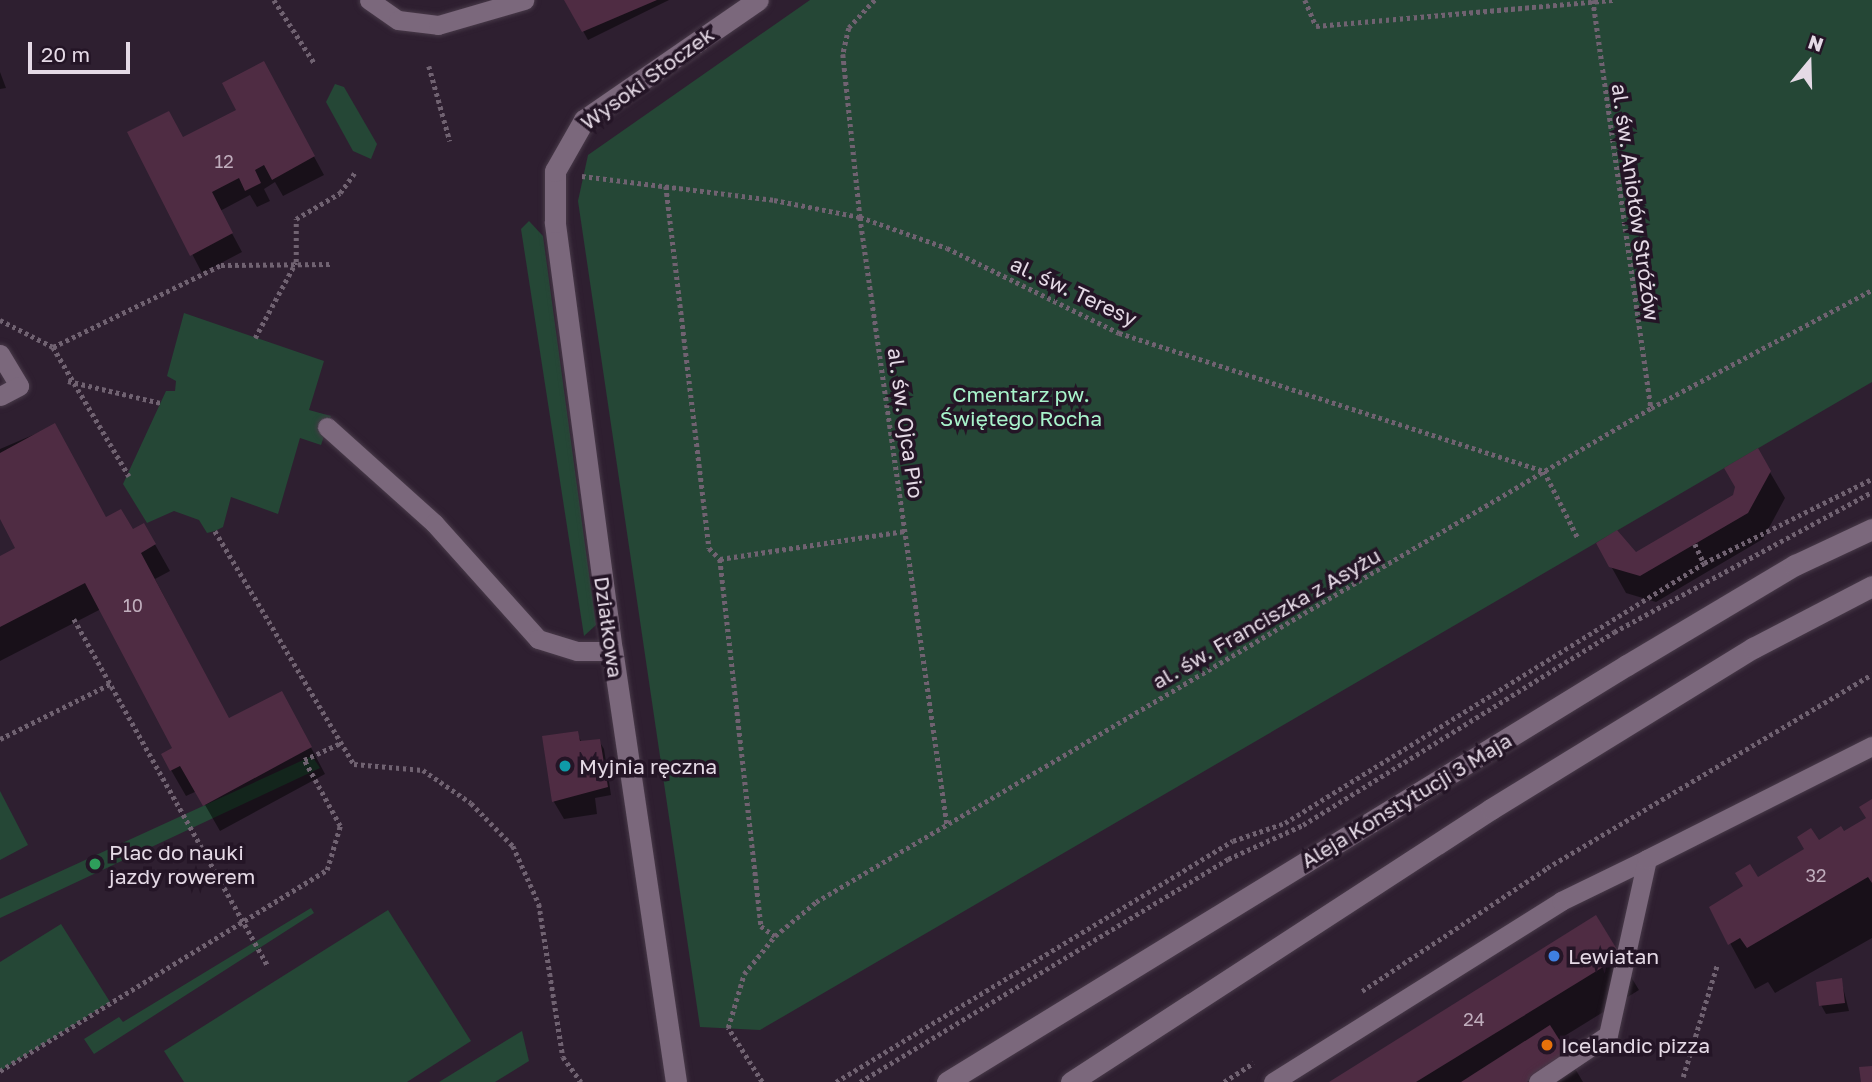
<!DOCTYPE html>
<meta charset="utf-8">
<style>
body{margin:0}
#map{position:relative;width:1872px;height:1082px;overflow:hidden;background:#2e1f30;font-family:"Golos Text",sans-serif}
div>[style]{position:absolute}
.green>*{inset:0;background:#254736}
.shadow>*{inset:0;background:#0007}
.building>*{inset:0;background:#4f2c43}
.path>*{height:4.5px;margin-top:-2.25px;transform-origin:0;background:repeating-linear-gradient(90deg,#706271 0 3.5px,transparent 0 7px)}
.roads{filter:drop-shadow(0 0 2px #483a49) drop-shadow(0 0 2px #483a49)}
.lane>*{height:19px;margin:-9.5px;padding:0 9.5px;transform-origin:9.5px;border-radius:9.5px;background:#7b687c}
.street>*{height:21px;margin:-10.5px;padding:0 10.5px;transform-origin:10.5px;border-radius:10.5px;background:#7b687c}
.secondary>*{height:21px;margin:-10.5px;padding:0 10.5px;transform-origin:10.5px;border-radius:10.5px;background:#7b687c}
.dots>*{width:19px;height:19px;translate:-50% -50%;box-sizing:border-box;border:4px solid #241526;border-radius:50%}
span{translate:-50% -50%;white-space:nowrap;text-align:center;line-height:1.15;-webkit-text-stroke:7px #241526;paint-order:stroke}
.number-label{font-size:18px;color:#c0aebd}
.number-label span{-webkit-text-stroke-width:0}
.street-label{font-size:21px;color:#e5dae6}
.park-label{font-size:21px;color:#a8f3cb}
.poi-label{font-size:21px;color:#e5dae6}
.left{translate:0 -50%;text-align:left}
.north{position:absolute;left:1774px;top:28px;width:70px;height:70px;-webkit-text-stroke:5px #241526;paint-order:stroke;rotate:19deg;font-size:19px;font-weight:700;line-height:28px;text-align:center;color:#e5dae6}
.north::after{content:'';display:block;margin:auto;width:24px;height:32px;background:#e5dae6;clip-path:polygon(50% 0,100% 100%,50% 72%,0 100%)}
.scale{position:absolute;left:28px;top:42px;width:102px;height:32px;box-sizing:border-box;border:4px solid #e5dae6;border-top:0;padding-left:9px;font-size:21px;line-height:24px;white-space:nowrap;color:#e5dae6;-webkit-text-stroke:5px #241526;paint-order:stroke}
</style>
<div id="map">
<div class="green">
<div style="clip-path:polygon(810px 0,1872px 0,1872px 382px,760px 1030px,700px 1027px,578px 201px,588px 155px)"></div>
<div style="clip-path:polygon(335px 84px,344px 87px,377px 144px,371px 159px,353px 151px,326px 102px)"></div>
<div style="clip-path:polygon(529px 221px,543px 236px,596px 625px,584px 636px,521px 229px)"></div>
<div style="clip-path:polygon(184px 313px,324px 361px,309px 410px,331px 416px,321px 445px,300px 438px,278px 514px,231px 497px,223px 527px,215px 531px,207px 533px,199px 520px,174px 511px,147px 523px,123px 484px,166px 391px,175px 391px,176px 381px,167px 376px)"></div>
<div style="clip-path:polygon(312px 756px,320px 768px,0 918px,0 899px)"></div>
<div style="clip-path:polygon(0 791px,28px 845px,0 860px)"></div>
<div style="clip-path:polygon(311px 908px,314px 913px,94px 1054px,84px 1039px,119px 1017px,123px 1022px)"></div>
<div style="clip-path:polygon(388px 910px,471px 1041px,407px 1082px,184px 1082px,164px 1051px)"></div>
<div style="clip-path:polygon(61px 924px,110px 1002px,0 1071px,0 962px)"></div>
<div style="clip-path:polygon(522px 1031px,529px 1061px,495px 1082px,439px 1082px)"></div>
</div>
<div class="shadow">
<div style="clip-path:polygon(566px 0,669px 0,588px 40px)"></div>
<div style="clip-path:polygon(0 72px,6px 88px,0 89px)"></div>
<div style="clip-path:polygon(273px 81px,324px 175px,283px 196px,275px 182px,264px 189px,270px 201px,257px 207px,250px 195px,220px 211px,242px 252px,202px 273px,129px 133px,183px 139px,238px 111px)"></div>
<div style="clip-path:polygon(54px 426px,106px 519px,132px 531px,144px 525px,170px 571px,155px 579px,229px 720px,296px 719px,325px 774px,220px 831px,197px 791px,186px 796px,171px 770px,174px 749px,101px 609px,0 661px,0 558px,18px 549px,0 515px,0 449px)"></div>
<div style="clip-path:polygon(1757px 450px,1785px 498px,1763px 539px,1656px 602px,1626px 593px,1598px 543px,1635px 555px,1734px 496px)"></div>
<div style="clip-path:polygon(577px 733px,582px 743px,599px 741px,604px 749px,611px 795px,595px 798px,597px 814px,564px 819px,554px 802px,544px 738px)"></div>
<div style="clip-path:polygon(1872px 801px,1872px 938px,1775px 993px,1768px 982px,1755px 989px,1711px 908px,1868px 819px)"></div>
<div style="clip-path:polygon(1619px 957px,1639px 990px,1558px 1040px,1583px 1082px,1332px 1082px)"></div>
<div style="clip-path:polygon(1841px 980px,1849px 1011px,1826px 1014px,1821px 1005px)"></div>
</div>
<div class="building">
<div style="clip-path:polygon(564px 0,657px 0,582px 32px)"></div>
<div style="clip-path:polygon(264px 61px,315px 156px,272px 180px,264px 165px,255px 170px,261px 183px,245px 191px,239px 178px,212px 192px,233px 233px,190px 256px,127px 132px,169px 111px,183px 137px,236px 110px,222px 83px)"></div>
<div style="clip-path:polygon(55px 423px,106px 517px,121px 509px,133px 529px,144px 523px,156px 544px,141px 553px,229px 718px,282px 691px,312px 747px,203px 806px,180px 766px,170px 771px,161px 754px,172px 748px,85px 583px,0 627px,0 556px,15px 548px,0 519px,0 453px)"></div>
<div style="clip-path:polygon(1758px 448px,1771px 471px,1748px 513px,1640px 576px,1609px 567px,1596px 543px,1617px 530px,1636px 552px,1733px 495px,1735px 487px,1724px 468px)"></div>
<div style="clip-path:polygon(578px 731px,580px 741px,600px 739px,608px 787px,552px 802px,542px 736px)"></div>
<div style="clip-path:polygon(1872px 799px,1872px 883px,1868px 877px,1747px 948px,1740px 938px,1728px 945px,1709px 907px,1743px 886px,1735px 873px,1750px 864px,1758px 877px,1804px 849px,1797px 837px,1811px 828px,1819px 840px,1841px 826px,1844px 831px,1866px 818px,1859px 807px)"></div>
<div style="clip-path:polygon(1596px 915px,1621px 956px,1416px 1082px,1329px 1082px)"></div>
<div style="clip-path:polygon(1842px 978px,1845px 1003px,1819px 1006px,1816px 982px)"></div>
<div style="clip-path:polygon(1550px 1025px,1569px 1055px,1527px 1082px,1461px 1082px)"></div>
<div style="clip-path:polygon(1872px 1066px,1872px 1082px,1861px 1082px,1859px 1067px)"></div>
</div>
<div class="path">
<div style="left:274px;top:0;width:76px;rotate:57.4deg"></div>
<div style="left:875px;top:0;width:38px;rotate:133deg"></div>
<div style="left:849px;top:28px;width:27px;rotate:103deg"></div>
<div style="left:843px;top:54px;width:164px;rotate:84deg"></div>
<div style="left:860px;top:217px;width:613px;rotate:81.84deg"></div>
<div style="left:1305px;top:0;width:28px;rotate:67deg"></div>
<div style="left:1316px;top:26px;width:300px;rotate:-5deg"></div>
<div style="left:1593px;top:0;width:412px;rotate:81.9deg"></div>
<div style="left:429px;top:66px;width:78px;rotate:74.4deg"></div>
<div style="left:582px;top:176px;width:193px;rotate:7.1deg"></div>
<div style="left:774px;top:200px;width:88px;rotate:11.2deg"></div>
<div style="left:860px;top:217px;width:92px;rotate:19.6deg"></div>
<div style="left:947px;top:248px;width:192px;rotate:26.3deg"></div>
<div style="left:1119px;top:333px;width:447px;rotate:18deg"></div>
<div style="left:1544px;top:471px;width:75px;rotate:63.1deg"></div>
<div style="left:666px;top:186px;width:365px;rotate:83.2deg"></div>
<div style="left:709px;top:548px;width:16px;rotate:45deg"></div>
<div style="left:720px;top:559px;width:369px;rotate:83.6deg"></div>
<div style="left:761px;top:926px;width:17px;rotate:36deg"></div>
<div style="left:0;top:320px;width:59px;rotate:27deg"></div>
<div style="left:53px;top:347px;width:187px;rotate:-26deg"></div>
<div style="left:221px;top:265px;width:110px;rotate:-0.5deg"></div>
<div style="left:255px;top:338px;width:86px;rotate:-61.7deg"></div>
<div style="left:296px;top:262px;width:43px;rotate:-90deg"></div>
<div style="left:296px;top:219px;width:51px;rotate:-30.6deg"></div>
<div style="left:340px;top:193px;width:26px;rotate:-54deg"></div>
<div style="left:53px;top:347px;width:150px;rotate:59.5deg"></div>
<div style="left:68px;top:381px;width:96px;rotate:13.3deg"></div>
<div style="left:215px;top:531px;width:271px;rotate:59.2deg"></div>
<div style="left:354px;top:764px;width:69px;rotate:5deg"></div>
<div style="left:423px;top:770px;width:58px;rotate:34.5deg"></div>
<div style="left:471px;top:803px;width:60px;rotate:45.7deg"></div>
<div style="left:513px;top:846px;width:64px;rotate:65.9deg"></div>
<div style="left:539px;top:904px;width:155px;rotate:81.1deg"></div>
<div style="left:563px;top:1057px;width:31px;rotate:54deg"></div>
<div style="left:1695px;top:544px;width:21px;rotate:65deg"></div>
<div style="left:720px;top:559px;width:187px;rotate:-8.6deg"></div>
<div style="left:74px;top:619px;width:396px;rotate:60.8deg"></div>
<div style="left:0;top:739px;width:123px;rotate:-26.6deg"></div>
<div style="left:1362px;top:991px;width:222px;rotate:-33.6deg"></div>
<div style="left:1547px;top:868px;width:378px;rotate:-30.8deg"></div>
<div style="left:0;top:1071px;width:384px;rotate:-31.6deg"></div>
<div style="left:327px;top:870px;width:46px;rotate:-73.5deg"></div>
<div style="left:340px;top:826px;width:75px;rotate:-118.6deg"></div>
<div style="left:304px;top:760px;width:41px;rotate:-24.7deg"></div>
<div style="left:1683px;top:1077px;width:117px;rotate:-73.1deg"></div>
<div style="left:762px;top:1082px;width:64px;rotate:-122.2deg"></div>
<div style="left:728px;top:1028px;width:56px;rotate:-73.5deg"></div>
<div style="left:744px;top:974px;width:49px;rotate:-50.8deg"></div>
<div style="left:775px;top:936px;width:53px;rotate:-39.7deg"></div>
<div style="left:816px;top:902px;width:970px;rotate:-30.61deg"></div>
<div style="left:1651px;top:408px;width:251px;rotate:-28.1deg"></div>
<div style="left:836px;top:1082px;width:464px;rotate:-31.3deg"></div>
<div style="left:1233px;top:841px;width:55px;rotate:-19.1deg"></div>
<div style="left:1285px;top:823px;width:493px;rotate:-31.8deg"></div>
<div style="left:1704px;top:563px;width:188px;rotate:-26.6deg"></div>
<div style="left:860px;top:1082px;width:430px;rotate:-31.2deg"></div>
<div style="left:1228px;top:859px;width:82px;rotate:-24.4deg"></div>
<div style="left:1303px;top:825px;width:366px;rotate:-31.8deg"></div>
<div style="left:1614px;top:632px;width:294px;rotate:-28.5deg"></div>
<div style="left:1224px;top:1082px;width:35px;rotate:-33deg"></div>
</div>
<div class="roads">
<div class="lane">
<div style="left:369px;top:0;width:35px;rotate:35deg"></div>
<div style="left:398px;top:20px;width:40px;rotate:7.1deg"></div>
<div style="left:438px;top:25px;width:90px;rotate:-16.2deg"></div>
<div style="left:0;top:354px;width:37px;rotate:59deg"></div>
<div style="left:19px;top:386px;width:21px;rotate:152deg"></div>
<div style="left:327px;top:427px;width:144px;rotate:41.9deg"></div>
<div style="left:434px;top:523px;width:156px;rotate:48.1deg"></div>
<div style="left:538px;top:639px;width:41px;rotate:17.1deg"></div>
<div style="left:577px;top:651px;width:35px"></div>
<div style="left:1273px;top:1082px;width:340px;rotate:-32.1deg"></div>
<div style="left:1561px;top:901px;width:96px;rotate:-26deg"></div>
<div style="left:1538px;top:1082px;width:84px;rotate:-33.9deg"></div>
<div style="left:1608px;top:1035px;width:180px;rotate:-77.5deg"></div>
<div style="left:1647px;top:859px;width:252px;rotate:-26.7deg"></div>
</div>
<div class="street">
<div style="left:676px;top:1082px;width:436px;rotate:-98.4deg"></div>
<div style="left:612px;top:651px;width:433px;rotate:-97.6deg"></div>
<div style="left:555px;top:222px;width:51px;rotate:-90deg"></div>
<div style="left:555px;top:171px;width:59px;rotate:-60.4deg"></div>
<div style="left:584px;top:120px;width:211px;rotate:-34.6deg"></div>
</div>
<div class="secondary">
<div style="left:947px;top:1082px;width:798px;rotate:-31.52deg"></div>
<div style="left:1627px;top:665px;width:196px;rotate:-30.8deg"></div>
<div style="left:1795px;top:565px;width:85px;rotate:-25.1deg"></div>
<div style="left:1071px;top:1082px;width:501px;rotate:-33.02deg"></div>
<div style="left:1491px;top:809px;width:308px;rotate:-31.6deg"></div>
<div style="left:1753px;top:648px;width:134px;rotate:-27.5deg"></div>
</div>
</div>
<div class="dots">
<div style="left:565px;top:766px;background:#0f9aa8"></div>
<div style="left:95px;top:864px;background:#2e9e5b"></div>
<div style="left:1554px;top:956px;background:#3f7fe0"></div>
<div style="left:1547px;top:1045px;background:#e8710a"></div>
</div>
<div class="number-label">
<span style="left:224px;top:161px">12</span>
<span style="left:133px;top:605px">10</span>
<span style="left:1816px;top:875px">32</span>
<span style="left:1474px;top:1019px">24</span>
</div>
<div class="street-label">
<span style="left:647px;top:78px;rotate:-36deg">Wysoki Stoczek</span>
<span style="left:1636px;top:202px;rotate:82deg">al. św. Aniołów Stróżów</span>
<span style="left:1074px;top:291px;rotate:25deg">al. św. Teresy</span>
<span style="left:906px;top:423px;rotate:82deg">al. św. Ojca Pio</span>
<span style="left:1266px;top:618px;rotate:-30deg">al. św. Franciszka z Asyżu</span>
<span style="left:609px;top:627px;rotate:82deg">Działkowa</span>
<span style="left:1406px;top:800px;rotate:-31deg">Aleja Konstytucji 3 Maja</span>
</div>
<div class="park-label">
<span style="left:1021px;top:406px">Cmentarz pw.<br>Świętego Rocha</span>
</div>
<div class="poi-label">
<span class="left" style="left:579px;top:766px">Myjnia ręczna</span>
<span class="left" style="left:109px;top:864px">Plac do nauki<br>jazdy rowerem</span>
<span class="left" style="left:1568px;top:956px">Lewiatan</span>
<span class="left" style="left:1561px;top:1045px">Icelandic pizza</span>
</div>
<div class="north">N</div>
<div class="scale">20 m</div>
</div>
